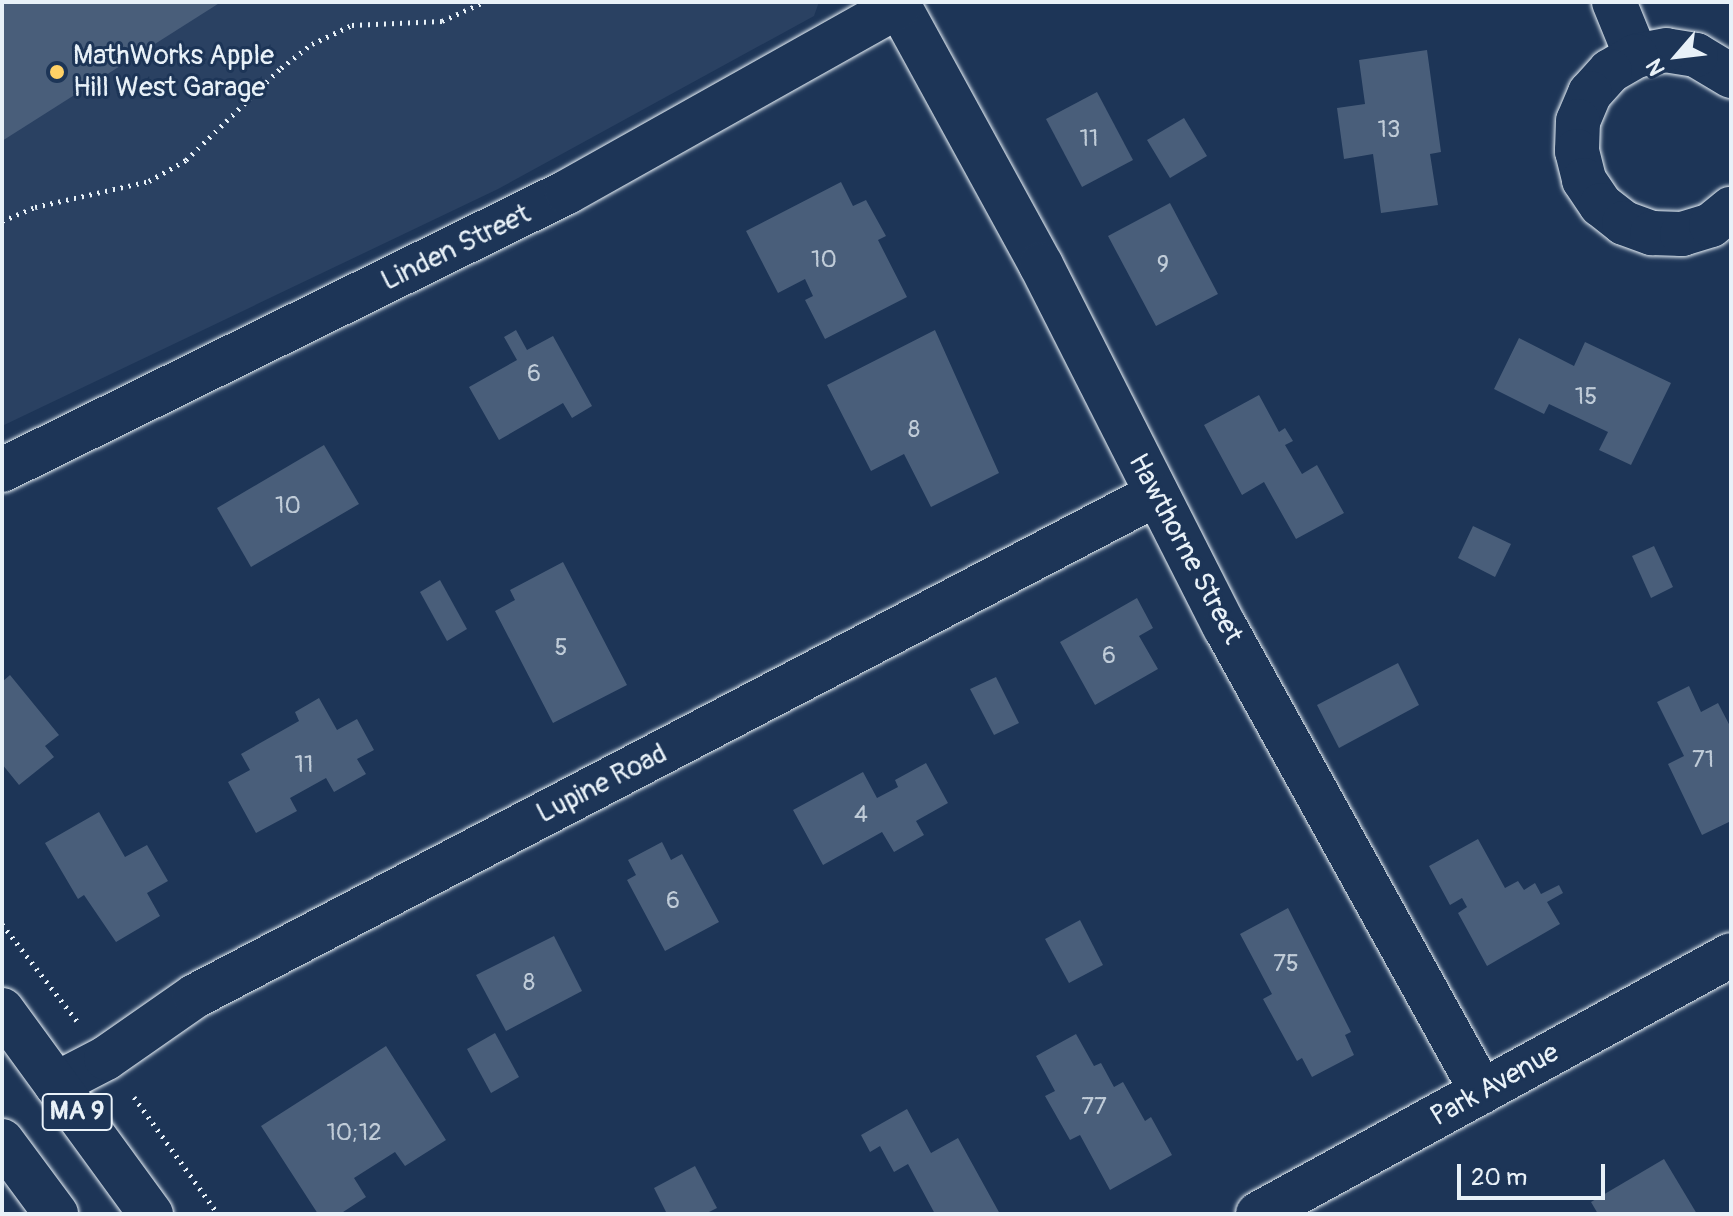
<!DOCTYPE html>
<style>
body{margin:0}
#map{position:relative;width:1733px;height:1216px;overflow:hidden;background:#1d3557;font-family:Pangolin,sans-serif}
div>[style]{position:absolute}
.built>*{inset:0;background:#2a4162}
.building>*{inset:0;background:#495e7a}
.path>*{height:5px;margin-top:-2.5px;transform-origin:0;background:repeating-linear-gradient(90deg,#e8f1f8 0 2px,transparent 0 8px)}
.roads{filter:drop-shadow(0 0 2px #e8f1f8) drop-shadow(0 0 2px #e8f1f8)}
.street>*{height:44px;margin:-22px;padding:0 22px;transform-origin:22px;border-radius:22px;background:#1d3557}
.highway>*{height:44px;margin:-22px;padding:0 22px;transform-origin:22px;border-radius:22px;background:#1d3557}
.dots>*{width:22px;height:22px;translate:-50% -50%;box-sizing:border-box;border:4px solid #1d3557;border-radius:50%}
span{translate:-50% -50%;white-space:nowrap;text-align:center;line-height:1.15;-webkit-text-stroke:6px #1d3557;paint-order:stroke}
.number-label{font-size:24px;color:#c0ccd8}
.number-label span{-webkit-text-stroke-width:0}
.shield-label span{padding:2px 6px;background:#1d3557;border:2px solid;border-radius:6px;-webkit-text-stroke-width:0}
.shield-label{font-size:26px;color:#e8f1f8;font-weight:700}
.poi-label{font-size:28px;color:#e8f1f8}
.left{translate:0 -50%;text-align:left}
.street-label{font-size:28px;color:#e8f1f8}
.frame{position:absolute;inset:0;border:4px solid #e8f1f8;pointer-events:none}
.north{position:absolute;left:1637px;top:16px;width:80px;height:80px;-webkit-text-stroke:6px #1d3557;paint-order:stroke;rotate:242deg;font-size:22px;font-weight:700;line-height:32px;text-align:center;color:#e8f1f8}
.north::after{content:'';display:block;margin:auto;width:28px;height:36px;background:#e8f1f8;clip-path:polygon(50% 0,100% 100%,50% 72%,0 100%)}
.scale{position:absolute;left:1457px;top:1164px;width:148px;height:36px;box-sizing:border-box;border:4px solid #e8f1f8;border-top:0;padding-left:10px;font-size:24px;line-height:28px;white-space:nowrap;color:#e8f1f8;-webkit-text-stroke:6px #1d3557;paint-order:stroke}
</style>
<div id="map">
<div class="built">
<div style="clip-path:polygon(2px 2px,819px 2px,814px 16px,498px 189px,2px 426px)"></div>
</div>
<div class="building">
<div style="clip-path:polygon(2px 2px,221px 2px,2px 141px)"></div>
<div style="clip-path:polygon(1427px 50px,1441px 152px,1430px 154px,1438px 205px,1381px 213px,1373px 154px,1344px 159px,1337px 108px,1365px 104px,1359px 60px)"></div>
<div style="clip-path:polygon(1097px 92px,1133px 160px,1082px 187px,1046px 119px)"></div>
<div style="clip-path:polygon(1184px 118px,1207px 156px,1170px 178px,1147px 140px)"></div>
<div style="clip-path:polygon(841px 182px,853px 206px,866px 200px,886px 236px,878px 240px,907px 297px,825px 339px,805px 300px,813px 296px,805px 279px,778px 293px,746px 231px)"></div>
<div style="clip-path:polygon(1170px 203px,1218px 294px,1156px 326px,1108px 236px)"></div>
<div style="clip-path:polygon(516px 330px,527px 350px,553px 336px,592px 406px,572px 418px,563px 403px,499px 440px,469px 387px,517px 360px,504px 337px)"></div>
<div style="clip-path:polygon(935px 330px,999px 473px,931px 507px,904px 454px,871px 471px,827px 385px)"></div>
<div style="clip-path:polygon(1519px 338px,1574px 366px,1585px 342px,1671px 383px,1631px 465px,1599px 450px,1608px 432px,1549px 404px,1544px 414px,1494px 389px)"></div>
<div style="clip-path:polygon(1259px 395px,1279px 432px,1285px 428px,1293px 441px,1285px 445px,1302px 474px,1317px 465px,1344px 513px,1296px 539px,1264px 482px,1242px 495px,1204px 425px)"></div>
<div style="clip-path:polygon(324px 445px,359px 504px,251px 567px,217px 508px)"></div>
<div style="clip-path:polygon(1473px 526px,1511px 544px,1495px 577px,1458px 558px)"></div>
<div style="clip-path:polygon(1654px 546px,1673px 587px,1651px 598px,1632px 556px)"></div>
<div style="clip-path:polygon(563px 562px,627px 685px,553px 723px,495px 611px,515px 600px,510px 590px)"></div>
<div style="clip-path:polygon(440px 580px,467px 629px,447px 641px,420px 592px)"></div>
<div style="clip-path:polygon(1137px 598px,1153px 628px,1139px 636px,1158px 669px,1095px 705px,1060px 642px)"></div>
<div style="clip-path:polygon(1398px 663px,1419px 705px,1339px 748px,1317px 705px)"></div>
<div style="clip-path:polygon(10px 675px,59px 735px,45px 746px,54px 757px,19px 785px,2px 764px,2px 682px)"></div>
<div style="clip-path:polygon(996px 677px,1019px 723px,994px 735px,970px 689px)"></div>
<div style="clip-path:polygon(1689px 686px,1701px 712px,1718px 703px,1731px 728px,1731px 821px,1702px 835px,1668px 764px,1684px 756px,1657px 702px)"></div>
<div style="clip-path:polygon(319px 698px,337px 730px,357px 719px,374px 750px,357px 759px,366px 774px,334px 792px,326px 778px,290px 798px,297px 811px,256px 833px,228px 782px,250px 770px,241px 754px,299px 721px,295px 712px)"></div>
<div style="clip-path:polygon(926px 763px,948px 803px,916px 821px,924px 835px,894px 852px,882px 832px,823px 865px,793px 810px,863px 772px,877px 798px,898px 787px,895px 780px)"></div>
<div style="clip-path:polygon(99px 812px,125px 857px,147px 845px,168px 881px,147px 893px,160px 916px,116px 942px,84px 895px,78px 899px,45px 843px)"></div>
<div style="clip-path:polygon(1478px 839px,1505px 888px,1518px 881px,1524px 890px,1535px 883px,1541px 894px,1559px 885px,1563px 893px,1547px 902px,1560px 924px,1487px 966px,1458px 913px,1467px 907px,1462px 898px,1450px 905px,1429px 866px)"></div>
<div style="clip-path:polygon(662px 842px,671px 860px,682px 854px,719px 922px,665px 951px,627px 880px,636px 875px,628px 860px)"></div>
<div style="clip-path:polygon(1288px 908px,1351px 1032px,1345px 1035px,1354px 1055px,1312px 1077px,1302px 1058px,1297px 1061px,1263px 999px,1272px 994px,1240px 934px)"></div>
<div style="clip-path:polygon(1080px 920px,1103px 965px,1069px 983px,1045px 939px)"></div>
<div style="clip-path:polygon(554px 936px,582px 991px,506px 1031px,476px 975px)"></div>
<div style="clip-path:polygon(495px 1033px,519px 1077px,491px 1093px,467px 1049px)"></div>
<div style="clip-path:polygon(1076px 1034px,1094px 1066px,1101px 1063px,1114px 1087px,1123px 1082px,1145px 1121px,1151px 1117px,1172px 1155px,1110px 1190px,1080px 1135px,1070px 1140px,1045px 1096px,1055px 1091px,1036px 1056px)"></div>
<div style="clip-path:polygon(386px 1046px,446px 1140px,405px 1166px,395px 1152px,354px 1178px,366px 1197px,340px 1214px,318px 1214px,261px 1126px)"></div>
<div style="clip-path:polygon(907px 1109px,931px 1153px,958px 1138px,1000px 1214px,935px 1214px,908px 1164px,894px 1172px,880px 1146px,870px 1152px,861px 1135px)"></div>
<div style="clip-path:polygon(1664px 1159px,1697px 1214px,1598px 1214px,1591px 1202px)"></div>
<div style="clip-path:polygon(695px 1166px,717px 1208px,705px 1214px,667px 1214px,654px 1188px)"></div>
</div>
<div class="path">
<div style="left:2px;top:221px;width:36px;rotate:-23deg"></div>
<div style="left:35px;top:207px;width:117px;rotate:-12.8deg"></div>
<div style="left:149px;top:181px;width:43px;rotate:-29.6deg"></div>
<div style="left:186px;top:160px;width:132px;rotate:-44.1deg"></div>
<div style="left:281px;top:68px;width:39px;rotate:-38deg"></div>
<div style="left:312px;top:44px;width:44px;rotate:-25.4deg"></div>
<div style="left:352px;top:25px;width:90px;rotate:-2.5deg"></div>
<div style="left:442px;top:21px;width:46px;rotate:-24.3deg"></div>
<div style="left:2px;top:924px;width:123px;rotate:52.3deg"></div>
<div style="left:134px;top:1097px;width:144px;rotate:54.3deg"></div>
</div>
<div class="roads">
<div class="street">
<div style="left:897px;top:2px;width:300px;rotate:61.3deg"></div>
<div style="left:1041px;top:265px;width:406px;rotate:63.1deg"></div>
<div style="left:1225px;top:627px;width:531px;rotate:61.07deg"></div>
<div style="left:1614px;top:2px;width:58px;rotate:67.8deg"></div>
<div style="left:1731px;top:76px;width:41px;rotate:-149deg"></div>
<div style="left:1696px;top:55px;width:30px;rotate:-171deg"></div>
<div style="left:1666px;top:50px;width:31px;rotate:169deg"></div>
<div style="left:1636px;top:56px;width:30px;rotate:150deg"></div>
<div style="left:1610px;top:71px;width:30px;rotate:132deg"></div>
<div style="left:1590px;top:93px;width:30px;rotate:113deg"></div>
<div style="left:1578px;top:121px;width:30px;rotate:92deg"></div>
<div style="left:1577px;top:151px;width:30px;rotate:76deg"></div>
<div style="left:1584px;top:180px;width:30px;rotate:56deg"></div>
<div style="left:1601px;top:205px;width:29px;rotate:38deg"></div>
<div style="left:1624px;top:223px;width:30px;rotate:20deg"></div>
<div style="left:1652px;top:233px;width:30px;rotate:2deg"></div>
<div style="left:1682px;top:234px;width:30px;rotate:-17deg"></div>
<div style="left:1711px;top:225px;width:26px;rotate:-39deg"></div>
<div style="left:2px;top:470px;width:630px;rotate:-26.2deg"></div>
<div style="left:567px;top:192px;width:381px;rotate:-29.3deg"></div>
<div style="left:56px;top:1084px;width:56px;rotate:-27.5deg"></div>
<div style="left:106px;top:1058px;width:108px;rotate:-34.9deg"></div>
<div style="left:195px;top:996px;width:1083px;rotate:-27.56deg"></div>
<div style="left:1258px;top:1214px;width:539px;rotate:-28.7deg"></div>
</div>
<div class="highway">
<div style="left:2px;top:1010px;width:253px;rotate:53.9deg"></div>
<div style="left:2px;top:1141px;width:91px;rotate:53.5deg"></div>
</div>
</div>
<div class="dots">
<div style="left:57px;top:72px;background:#ffd166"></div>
</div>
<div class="number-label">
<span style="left:1389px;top:130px">13</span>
<span style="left:1089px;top:139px">11</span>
<span style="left:824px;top:260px">10</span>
<span style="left:1163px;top:265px">9</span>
<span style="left:534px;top:374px">6</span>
<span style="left:1586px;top:397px">15</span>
<span style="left:914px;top:430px">8</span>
<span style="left:288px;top:506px">10</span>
<span style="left:561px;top:648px">5</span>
<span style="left:1109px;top:656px">6</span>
<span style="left:1703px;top:760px">71</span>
<span style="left:304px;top:765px">11</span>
<span style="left:861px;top:815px">4</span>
<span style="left:673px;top:901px">6</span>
<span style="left:1286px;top:964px">75</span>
<span style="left:529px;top:983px">8</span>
<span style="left:1094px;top:1107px">77</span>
<span style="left:354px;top:1133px">10;12</span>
</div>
<div class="shield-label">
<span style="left:77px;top:1112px">MA 9</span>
</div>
<div class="poi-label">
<span class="left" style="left:73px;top:72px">MathWorks Apple<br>Hill West Garage</span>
</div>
<div class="street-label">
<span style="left:456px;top:248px;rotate:-26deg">Linden Street</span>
<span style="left:1185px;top:549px;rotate:62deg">Hawthorne Street</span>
<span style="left:602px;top:784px;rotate:-27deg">Lupine Road</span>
<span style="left:1495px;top:1085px;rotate:-29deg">Park Avenue</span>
</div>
<div class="frame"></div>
<div class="north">N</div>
<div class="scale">20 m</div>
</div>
